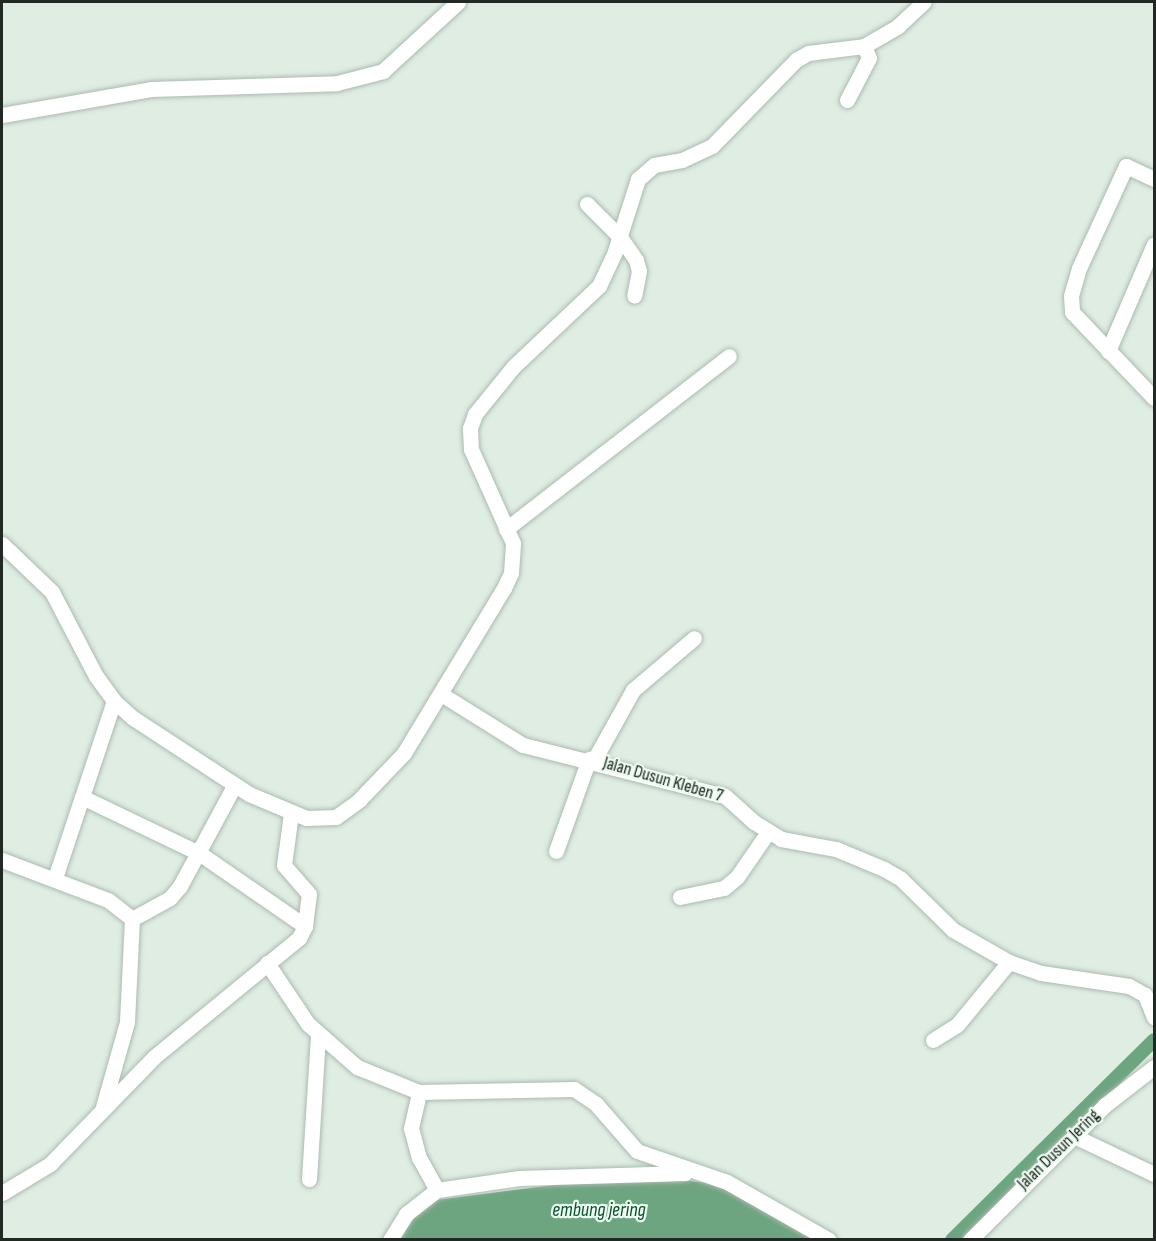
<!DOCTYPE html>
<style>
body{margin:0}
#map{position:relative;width:1156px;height:1241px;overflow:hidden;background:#dfede3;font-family:"Sofia Sans Condensed",sans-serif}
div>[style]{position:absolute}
.water>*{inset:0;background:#6ea581}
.canal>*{height:14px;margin:-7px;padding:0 7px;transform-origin:7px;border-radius:7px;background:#6ea581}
.roads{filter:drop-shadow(0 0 2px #acbab0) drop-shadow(0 0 2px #acbab0)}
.minor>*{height:15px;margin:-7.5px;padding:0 7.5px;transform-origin:7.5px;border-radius:7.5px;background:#fff}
span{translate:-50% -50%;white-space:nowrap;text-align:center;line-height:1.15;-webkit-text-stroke:4.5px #ecfbf0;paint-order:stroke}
.street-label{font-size:18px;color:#222824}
.water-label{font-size:20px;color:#0b502e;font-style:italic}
.frame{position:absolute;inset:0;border:3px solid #222824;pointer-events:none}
</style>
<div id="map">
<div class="water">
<div style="clip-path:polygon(665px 1178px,716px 1184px,814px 1240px,395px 1240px,407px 1218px,435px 1200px,594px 1180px)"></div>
</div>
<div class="canal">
<div style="left:952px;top:1240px;width:284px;rotate:-44.7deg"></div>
</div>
<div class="roads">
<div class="minor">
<div style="left:847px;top:100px;width:47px;rotate:-62.4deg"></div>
<div style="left:869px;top:58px;width:13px;rotate:-113deg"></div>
<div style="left:2px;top:115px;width:151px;rotate:-9.9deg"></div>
<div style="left:151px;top:89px;width:186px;rotate:-1.8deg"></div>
<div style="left:337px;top:83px;width:48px;rotate:-14.6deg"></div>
<div style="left:383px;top:71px;width:102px;rotate:-42.6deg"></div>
<div style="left:1154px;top:179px;width:31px;rotate:-155deg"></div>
<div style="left:1126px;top:166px;width:112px;rotate:114.7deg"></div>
<div style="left:1079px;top:268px;width:29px;rotate:106deg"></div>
<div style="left:1071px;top:296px;width:16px;rotate:86deg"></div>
<div style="left:1072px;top:312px;width:119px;rotate:46.4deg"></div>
<div style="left:587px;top:204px;width:47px;rotate:45deg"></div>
<div style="left:620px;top:237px;width:28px;rotate:55deg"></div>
<div style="left:636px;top:260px;width:11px;rotate:75deg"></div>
<div style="left:639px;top:271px;width:25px;rotate:101deg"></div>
<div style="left:1108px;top:351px;width:116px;rotate:-66.7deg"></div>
<div style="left:506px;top:529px;width:282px;rotate:-37.8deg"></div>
<div style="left:2px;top:544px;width:69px;rotate:43.8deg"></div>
<div style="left:52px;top:592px;width:95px;rotate:62.4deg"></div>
<div style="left:96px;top:676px;width:31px;rotate:54deg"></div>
<div style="left:114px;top:701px;width:25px;rotate:42deg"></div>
<div style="left:133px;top:718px;width:139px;rotate:33.2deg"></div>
<div style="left:249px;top:794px;width:62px;rotate:22.8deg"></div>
<div style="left:306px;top:818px;width:30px;rotate:-2deg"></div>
<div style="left:336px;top:817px;width:29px;rotate:-36deg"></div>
<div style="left:359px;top:800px;width:65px;rotate:-46.2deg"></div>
<div style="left:404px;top:753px;width:193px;rotate:-58.8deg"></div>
<div style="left:504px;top:588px;width:17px;rotate:-65deg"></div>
<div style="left:511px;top:573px;width:30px;rotate:-86deg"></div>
<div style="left:513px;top:543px;width:103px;rotate:-114.1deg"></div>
<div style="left:471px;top:449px;width:21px;rotate:-93deg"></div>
<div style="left:470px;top:428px;width:15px;rotate:-70deg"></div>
<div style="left:475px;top:414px;width:60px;rotate:-51deg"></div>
<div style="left:513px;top:367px;width:118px;rotate:-43.3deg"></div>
<div style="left:599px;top:286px;width:38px;rotate:-65deg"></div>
<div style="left:615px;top:251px;width:76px;rotate:-72.3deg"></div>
<div style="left:638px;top:179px;width:21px;rotate:-41deg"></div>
<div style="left:654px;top:165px;width:28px;rotate:-10deg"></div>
<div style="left:682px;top:160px;width:33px;rotate:-25deg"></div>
<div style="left:712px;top:146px;width:120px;rotate:-45.7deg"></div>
<div style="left:796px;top:60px;width:14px;rotate:-30deg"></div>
<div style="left:808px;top:53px;width:56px;rotate:-7.1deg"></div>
<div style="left:864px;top:46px;width:39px;rotate:-30deg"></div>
<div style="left:898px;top:26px;width:35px;rotate:-43deg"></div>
<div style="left:441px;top:694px;width:97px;rotate:31.9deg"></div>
<div style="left:523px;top:745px;width:208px;rotate:14.2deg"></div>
<div style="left:725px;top:796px;width:39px;rotate:42deg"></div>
<div style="left:754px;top:822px;width:32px;rotate:32deg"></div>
<div style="left:781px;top:839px;width:56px;rotate:10.3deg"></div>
<div style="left:836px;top:849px;width:52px;rotate:22.6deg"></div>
<div style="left:884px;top:869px;width:20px;rotate:30deg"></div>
<div style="left:901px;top:879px;width:73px;rotate:44.4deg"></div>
<div style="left:953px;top:930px;width:64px;rotate:29.7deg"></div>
<div style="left:1009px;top:962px;width:34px;rotate:19deg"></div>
<div style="left:1041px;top:973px;width:89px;rotate:8.4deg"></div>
<div style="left:1129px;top:986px;width:18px;rotate:29deg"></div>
<div style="left:1145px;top:995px;width:24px;rotate:68deg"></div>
<div style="left:594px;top:760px;width:80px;rotate:-60.9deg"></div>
<div style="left:633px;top:690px;width:80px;rotate:-40.4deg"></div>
<div style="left:82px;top:797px;width:130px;rotate:25.6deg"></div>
<div style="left:199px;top:853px;width:129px;rotate:34.6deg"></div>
<div style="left:556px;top:851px;width:98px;rotate:-70.3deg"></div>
<div style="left:2px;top:860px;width:113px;rotate:20.7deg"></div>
<div style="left:108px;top:900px;width:31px;rotate:38deg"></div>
<div style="left:132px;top:919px;width:103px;rotate:92.8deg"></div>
<div style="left:127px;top:1022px;width:88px;rotate:105.8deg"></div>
<div style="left:55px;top:878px;width:187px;rotate:-71.6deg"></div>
<div style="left:680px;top:897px;width:45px;rotate:-11.6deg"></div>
<div style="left:724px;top:888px;width:17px;rotate:-40deg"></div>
<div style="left:737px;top:877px;width:55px;rotate:-55.4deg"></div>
<div style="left:132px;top:919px;width:43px;rotate:-28.9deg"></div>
<div style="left:170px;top:898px;width:16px;rotate:-50deg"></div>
<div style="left:180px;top:886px;width:114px;rotate:-61.6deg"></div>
<div style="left:267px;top:963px;width:73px;rotate:56.1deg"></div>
<div style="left:308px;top:1024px;width:65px;rotate:41.3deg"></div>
<div style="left:357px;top:1067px;width:67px;rotate:22deg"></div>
<div style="left:419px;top:1092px;width:155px;rotate:-1.1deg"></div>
<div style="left:574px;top:1089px;width:27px;rotate:34deg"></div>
<div style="left:596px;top:1104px;width:62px;rotate:48.9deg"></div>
<div style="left:637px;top:1151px;width:95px;rotate:19deg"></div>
<div style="left:727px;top:1182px;width:117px;rotate:29.6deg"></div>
<div style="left:933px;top:1040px;width:28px;rotate:-32deg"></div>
<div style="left:957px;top:1025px;width:82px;rotate:-50.5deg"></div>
<div style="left:1074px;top:1136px;width:89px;rotate:25.4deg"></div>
<div style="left:309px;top:1179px;width:144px;rotate:-86.4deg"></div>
<div style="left:437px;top:1190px;width:83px;rotate:-8.3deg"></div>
<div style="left:519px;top:1178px;width:166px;rotate:-1.7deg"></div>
<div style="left:2px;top:1193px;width:56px;rotate:-31.1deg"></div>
<div style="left:50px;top:1164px;width:149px;rotate:-45.8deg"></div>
<div style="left:154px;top:1057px;width:188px;rotate:-39.4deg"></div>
<div style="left:299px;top:938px;width:13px;rotate:-63deg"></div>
<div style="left:305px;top:926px;width:32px;rotate:-83deg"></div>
<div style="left:309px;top:894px;width:38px;rotate:-131deg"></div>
<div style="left:284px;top:865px;width:52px;rotate:-82.3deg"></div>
<div style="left:390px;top:1240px;width:31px;rotate:-58deg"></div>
<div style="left:406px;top:1214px;width:39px;rotate:-38deg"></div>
<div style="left:437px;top:1190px;width:37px;rotate:-119deg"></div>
<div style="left:419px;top:1158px;width:31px;rotate:-105deg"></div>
<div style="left:411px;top:1128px;width:37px;rotate:-77deg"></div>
<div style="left:970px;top:1240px;width:191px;rotate:-45deg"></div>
<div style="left:1105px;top:1105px;width:62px;rotate:-37.8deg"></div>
</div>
</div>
<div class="street-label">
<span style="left:663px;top:780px;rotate:16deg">Jalan Dusun Kleben 7</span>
<span style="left:1059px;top:1150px;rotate:-44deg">Jalan Dusun Jering</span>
</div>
<div class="water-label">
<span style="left:599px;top:1210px">embung jering</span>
</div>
<div class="frame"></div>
</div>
